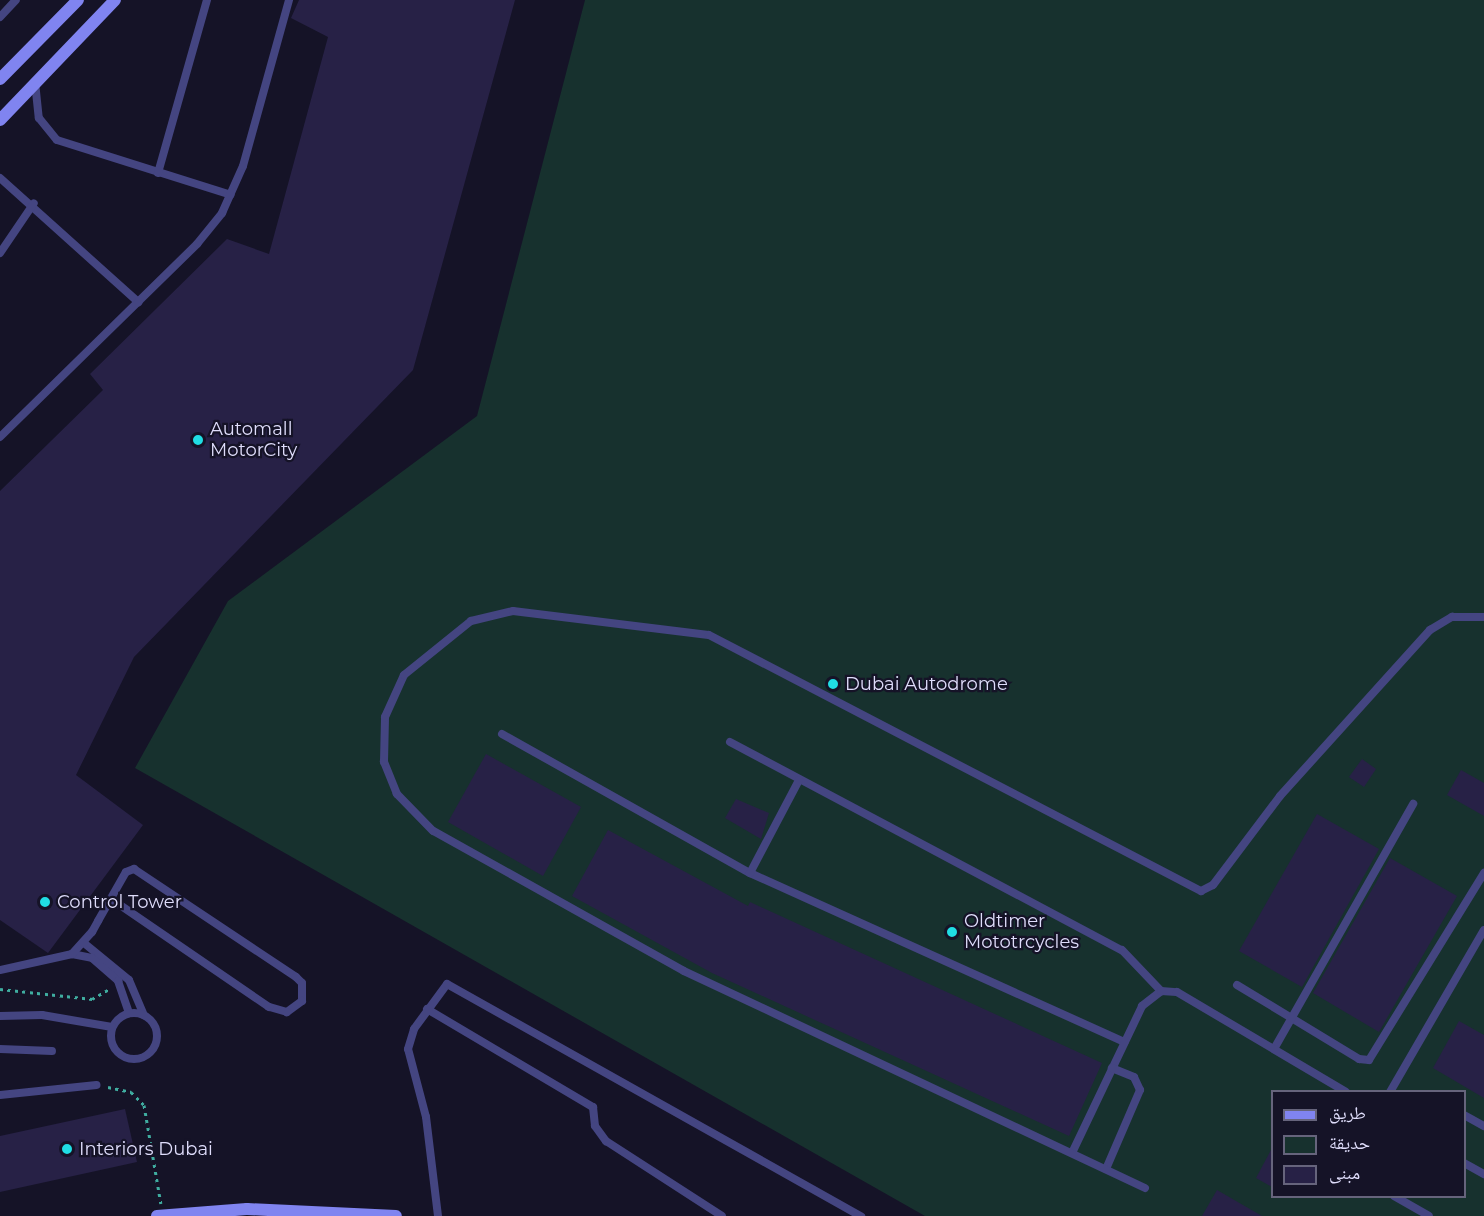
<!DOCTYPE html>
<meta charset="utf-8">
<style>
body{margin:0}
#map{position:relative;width:1484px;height:1216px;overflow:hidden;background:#151327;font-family:Montserrat,"Noto Naskh Arabic",sans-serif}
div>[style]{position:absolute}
.green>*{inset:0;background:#17312e}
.building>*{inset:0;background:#272146}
.path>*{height:3px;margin-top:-1.5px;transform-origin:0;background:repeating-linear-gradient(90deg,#3fada0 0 3px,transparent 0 7.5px)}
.lane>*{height:8px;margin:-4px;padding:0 4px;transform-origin:4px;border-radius:4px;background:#444581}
.lane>.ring{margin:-4px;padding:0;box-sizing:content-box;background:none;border:8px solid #444581;border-radius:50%}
.secondary>*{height:12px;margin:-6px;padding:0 6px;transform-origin:6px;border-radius:6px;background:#8084f0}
.dots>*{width:16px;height:16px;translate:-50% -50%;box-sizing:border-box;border:3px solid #151327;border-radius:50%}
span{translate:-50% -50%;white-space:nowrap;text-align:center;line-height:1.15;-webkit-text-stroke:4.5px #151327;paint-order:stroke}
.poi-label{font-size:18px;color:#dfddfb}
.left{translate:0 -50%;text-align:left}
.legend{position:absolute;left:1271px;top:1090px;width:195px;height:108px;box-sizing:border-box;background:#151327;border:2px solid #66647c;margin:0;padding:8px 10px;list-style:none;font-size:18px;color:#dfddfb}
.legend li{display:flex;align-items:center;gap:12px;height:30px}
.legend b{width:30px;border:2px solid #66647c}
</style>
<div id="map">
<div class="green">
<div style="clip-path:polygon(evenodd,585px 0,1484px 0,1484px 1216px,925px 1216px,135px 768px,228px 601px,477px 416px,585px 0,1272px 1092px,1464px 1092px,1464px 1196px,1272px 1196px,1272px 1092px)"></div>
</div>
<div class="building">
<div style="clip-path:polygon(299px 0,515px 0,413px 370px,134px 657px,76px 775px,143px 825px,48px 953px,0 920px,0 491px,103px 390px,90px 374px,227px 239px,269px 254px,328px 37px,291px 18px)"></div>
<div style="clip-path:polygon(486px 754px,581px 807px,543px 876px,448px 822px)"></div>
<div style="clip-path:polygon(1362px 759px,1376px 769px,1364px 787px,1349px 777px)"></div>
<div style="clip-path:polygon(1461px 770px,1484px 783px,1484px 816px,1447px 795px)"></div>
<div style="clip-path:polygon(736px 799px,769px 813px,761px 839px,725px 818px)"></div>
<div style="clip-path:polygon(1317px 814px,1379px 849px,1302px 987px,1239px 951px)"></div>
<div style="clip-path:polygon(608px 830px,748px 906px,750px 902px,1102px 1063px,1069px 1136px,712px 973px,572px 896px)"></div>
<div style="clip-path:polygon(1390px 858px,1457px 896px,1379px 1032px,1313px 993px)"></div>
<div style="clip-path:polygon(1459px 1021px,1484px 1035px,1484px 1098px,1433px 1068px)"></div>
<div style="clip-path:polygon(125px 1109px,137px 1162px,0 1192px,0 1136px)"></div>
<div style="clip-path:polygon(1272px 1148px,1272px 1187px,1256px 1178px)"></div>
<div style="clip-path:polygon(1217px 1190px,1262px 1216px,1202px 1216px)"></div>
</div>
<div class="path">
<div style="left:0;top:989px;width:93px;rotate:6.2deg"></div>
<div style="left:92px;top:999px;width:20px;rotate:-30deg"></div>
<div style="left:108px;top:1087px;width:24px;rotate:12deg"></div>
<div style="left:131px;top:1092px;width:18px;rotate:45deg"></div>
<div style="left:144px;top:1105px;width:100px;rotate:80.3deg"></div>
</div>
<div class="lane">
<div style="left:0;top:17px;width:23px;rotate:-47deg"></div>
<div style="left:35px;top:82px;width:36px;rotate:84deg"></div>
<div style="left:39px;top:118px;width:28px;rotate:51deg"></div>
<div style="left:57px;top:140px;width:182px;rotate:17.5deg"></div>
<div style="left:158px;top:173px;width:180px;rotate:-74.2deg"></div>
<div style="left:0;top:178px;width:186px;rotate:41.9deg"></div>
<div style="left:0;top:253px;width:60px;rotate:-55.8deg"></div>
<div style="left:0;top:437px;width:276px;rotate:-44.4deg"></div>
<div style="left:197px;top:244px;width:40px;rotate:-51deg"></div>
<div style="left:222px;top:213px;width:51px;rotate:-65.9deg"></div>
<div style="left:243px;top:166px;width:172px;rotate:-74.5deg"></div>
<div style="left:502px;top:734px;width:284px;rotate:29.3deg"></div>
<div style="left:750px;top:873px;width:411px;rotate:24.3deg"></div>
<div style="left:730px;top:742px;width:444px;rotate:28deg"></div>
<div style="left:1122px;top:950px;width:57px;rotate:46.4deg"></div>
<div style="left:750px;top:873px;width:105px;rotate:-62.2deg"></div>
<div style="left:84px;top:943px;width:58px;rotate:39.4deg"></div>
<div style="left:129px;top:980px;width:38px;rotate:67deg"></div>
<div style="left:72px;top:954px;width:20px;rotate:11deg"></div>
<div style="left:92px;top:958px;width:35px;rotate:41deg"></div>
<div style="left:118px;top:981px;width:34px;rotate:71deg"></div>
<div style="left:0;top:970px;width:74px;rotate:-12.5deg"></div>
<div style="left:72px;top:954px;width:30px;rotate:-48deg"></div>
<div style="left:92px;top:932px;width:13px;rotate:-61deg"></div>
<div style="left:98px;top:921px;width:56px;rotate:-60.3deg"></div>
<div style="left:126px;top:872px;width:9px;rotate:-21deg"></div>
<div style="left:134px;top:869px;width:195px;rotate:33.7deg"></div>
<div style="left:296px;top:977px;width:8px;rotate:45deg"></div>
<div style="left:302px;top:983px;width:18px;rotate:90deg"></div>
<div style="left:302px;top:1001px;width:19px;rotate:144deg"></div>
<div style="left:287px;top:1012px;width:19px;rotate:-164deg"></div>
<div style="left:269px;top:1007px;width:191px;rotate:-145.6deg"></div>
<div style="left:1237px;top:985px;width:143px;rotate:31.2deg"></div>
<div style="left:1359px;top:1059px;width:10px;rotate:6deg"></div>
<div style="left:1369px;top:1060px;width:220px;rotate:-58.4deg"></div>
<div style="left:427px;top:1009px;width:193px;rotate:30.6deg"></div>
<div style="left:593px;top:1107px;width:19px;rotate:84deg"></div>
<div style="left:595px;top:1126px;width:19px;rotate:54deg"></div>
<div style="left:606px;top:1141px;width:138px;rotate:32.9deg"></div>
<div class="ring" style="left:111px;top:1013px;width:38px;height:38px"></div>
<div style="left:0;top:1016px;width:42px;rotate:-1.4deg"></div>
<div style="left:42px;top:1015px;width:71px;rotate:9.7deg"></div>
<div style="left:0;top:1049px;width:52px;rotate:2.2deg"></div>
<div style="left:1274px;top:1049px;width:282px;rotate:-60.4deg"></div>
<div style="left:1390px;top:1092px;width:187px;rotate:-59.9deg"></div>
<div style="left:0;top:1095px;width:97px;rotate:-5.9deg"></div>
<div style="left:1464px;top:1115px;width:23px;rotate:29deg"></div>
<div style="left:1072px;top:1153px;width:163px;rotate:-64.5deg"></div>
<div style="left:1142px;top:1006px;width:24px;rotate:-38deg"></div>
<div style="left:1161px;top:991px;width:16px;rotate:4deg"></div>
<div style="left:1177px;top:992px;width:196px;rotate:30.6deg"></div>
<div style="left:1464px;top:1163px;width:23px;rotate:29deg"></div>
<div style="left:1106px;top:1169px;width:86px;rotate:-66.7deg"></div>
<div style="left:1140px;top:1090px;width:14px;rotate:-115deg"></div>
<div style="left:1134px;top:1077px;width:24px;rotate:-158deg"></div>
<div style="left:1145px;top:1188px;width:510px;rotate:-154.79deg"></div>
<div style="left:684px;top:971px;width:287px;rotate:-150.8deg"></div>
<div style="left:433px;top:831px;width:52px;rotate:-134.2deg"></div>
<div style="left:397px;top:794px;width:35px;rotate:-112deg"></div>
<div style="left:384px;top:762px;width:45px;rotate:-88.7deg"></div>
<div style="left:385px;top:717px;width:46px;rotate:-65.7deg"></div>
<div style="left:404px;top:675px;width:86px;rotate:-38.9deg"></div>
<div style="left:471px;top:621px;width:43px;rotate:-13.4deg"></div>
<div style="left:513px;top:611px;width:197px;rotate:7deg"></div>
<div style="left:709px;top:635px;width:555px;rotate:27.49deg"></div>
<div style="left:1201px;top:891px;width:13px;rotate:-27deg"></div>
<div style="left:1213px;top:885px;width:111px;rotate:-53deg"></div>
<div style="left:1280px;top:796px;width:224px;rotate:-47.9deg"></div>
<div style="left:1430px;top:630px;width:26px;rotate:-31deg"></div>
<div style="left:1452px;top:617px;width:32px"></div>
<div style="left:1394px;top:1196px;width:40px;rotate:29.7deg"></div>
<div style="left:438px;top:1216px;width:100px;rotate:-96.9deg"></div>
<div style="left:426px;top:1117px;width:70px;rotate:-104.8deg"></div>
<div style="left:408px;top:1049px;width:21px;rotate:-73deg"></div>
<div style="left:414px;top:1029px;width:56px;rotate:-53.7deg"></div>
<div style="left:447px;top:984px;width:475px;rotate:29.3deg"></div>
</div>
<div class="secondary">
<div style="left:0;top:79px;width:111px;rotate:-45.4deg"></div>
<div style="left:0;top:120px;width:166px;rotate:-46.2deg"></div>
<div style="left:157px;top:1216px;width:90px;rotate:-4.4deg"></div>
<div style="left:247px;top:1209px;width:149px;rotate:2.7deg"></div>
</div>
<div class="dots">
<div style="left:198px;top:440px;background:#20dde4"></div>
<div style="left:833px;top:684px;background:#20dde4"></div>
<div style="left:45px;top:902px;background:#20dde4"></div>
<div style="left:952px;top:932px;background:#20dde4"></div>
<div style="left:67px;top:1149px;background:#20dde4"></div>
</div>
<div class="poi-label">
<span class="left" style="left:210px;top:440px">Automall<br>MotorCity</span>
<span class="left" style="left:845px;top:684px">Dubai Autodrome</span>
<span class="left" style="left:57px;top:902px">Control Tower</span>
<span class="left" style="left:964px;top:932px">Oldtimer<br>Mototrcycles</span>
<span class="left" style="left:79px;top:1149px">Interiors Dubai</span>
</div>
<ul class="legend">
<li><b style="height:8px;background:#8084f0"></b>طريق</li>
<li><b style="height:16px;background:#17312e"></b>حديقة</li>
<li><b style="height:16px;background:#272146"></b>مبنى</li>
</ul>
</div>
